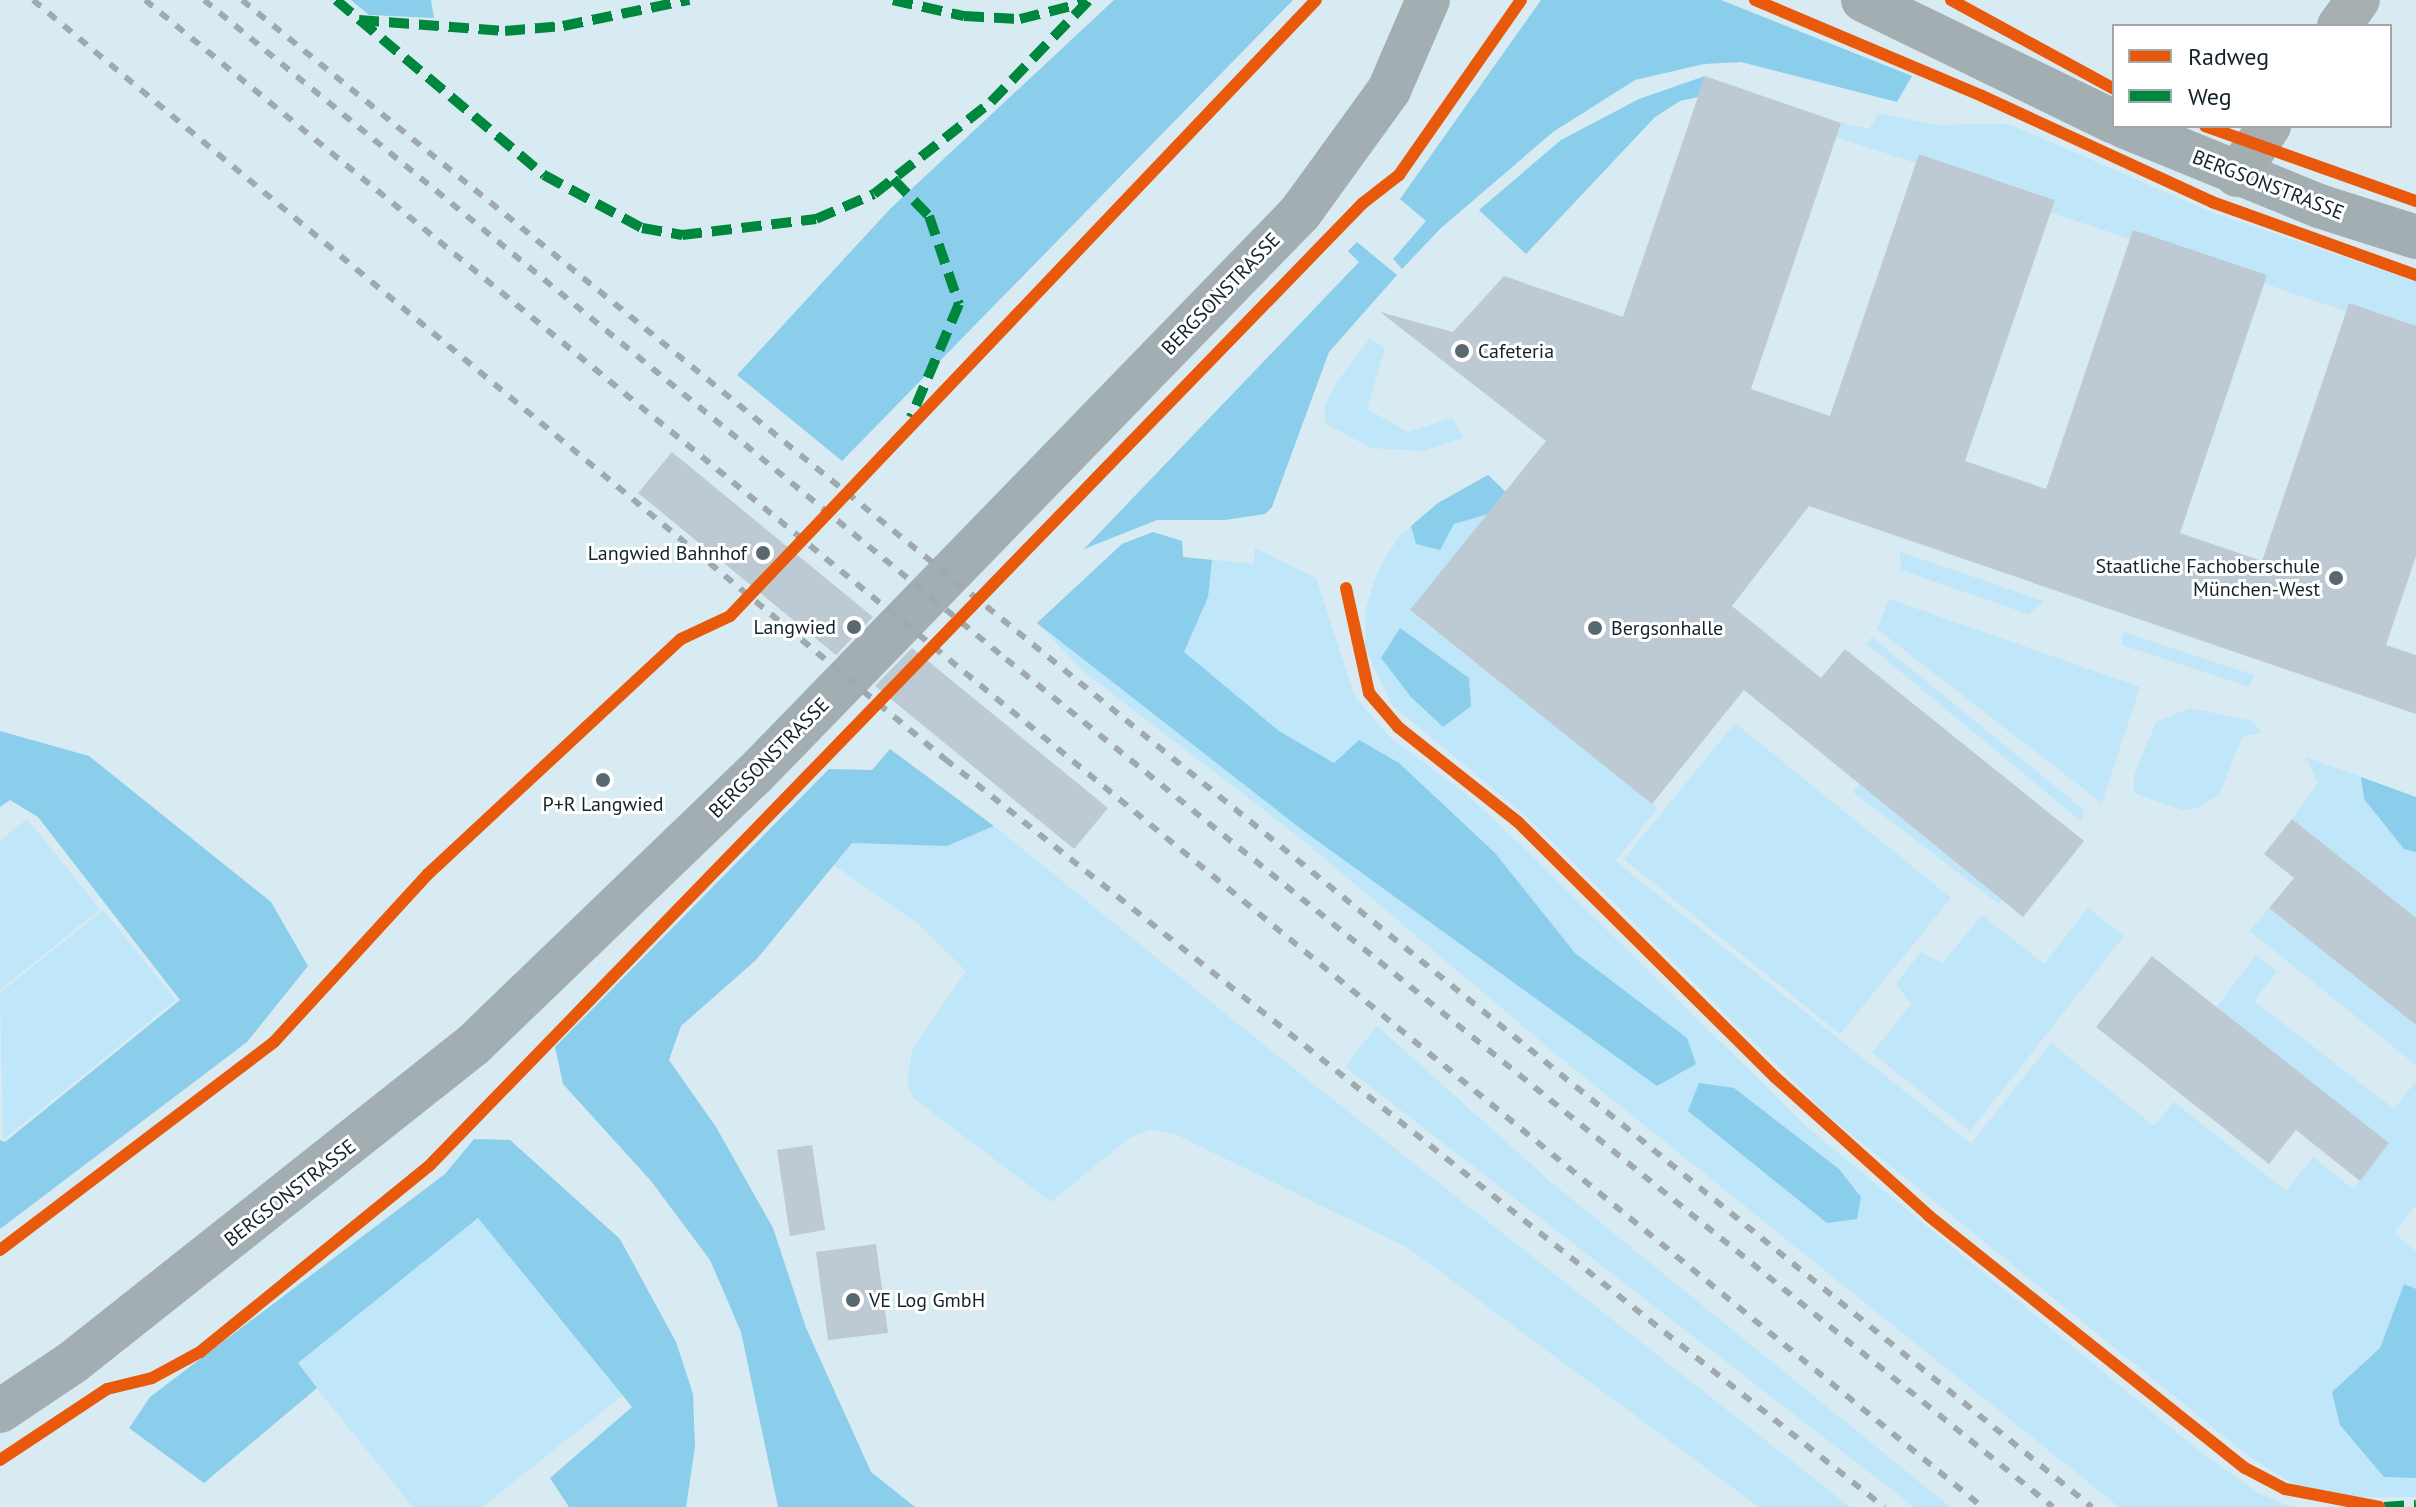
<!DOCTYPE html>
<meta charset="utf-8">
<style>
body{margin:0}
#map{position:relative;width:2416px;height:1507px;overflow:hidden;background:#d8eaf2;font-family:"PT Sans",sans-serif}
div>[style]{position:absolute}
.green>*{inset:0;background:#bfe6f9}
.forest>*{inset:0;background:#8aceeb}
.building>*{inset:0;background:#becad3}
.street>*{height:44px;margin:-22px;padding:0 22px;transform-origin:22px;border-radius:22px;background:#a6aeb0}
.secondary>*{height:44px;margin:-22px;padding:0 22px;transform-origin:22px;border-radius:22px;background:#a2aeb1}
.rail>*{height:6px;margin-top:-3px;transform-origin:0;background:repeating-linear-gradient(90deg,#a0aaae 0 10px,transparent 0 20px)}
.quiet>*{height:10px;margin-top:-5px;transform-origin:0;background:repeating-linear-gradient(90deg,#00873e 0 20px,transparent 0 30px)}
.cycleway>*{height:12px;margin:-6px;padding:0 6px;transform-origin:6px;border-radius:6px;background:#e8590c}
.dots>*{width:22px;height:22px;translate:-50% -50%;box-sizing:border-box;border:4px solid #fff;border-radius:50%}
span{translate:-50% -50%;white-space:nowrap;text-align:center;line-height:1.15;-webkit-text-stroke:6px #fff;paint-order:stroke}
.street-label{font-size:20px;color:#14232a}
.poi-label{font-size:20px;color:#14232a}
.left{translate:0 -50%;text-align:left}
.right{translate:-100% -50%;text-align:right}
.legend{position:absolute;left:2112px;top:24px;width:280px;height:104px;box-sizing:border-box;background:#fff;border:2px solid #a1a7aa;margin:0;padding:10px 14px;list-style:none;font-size:24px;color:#14232a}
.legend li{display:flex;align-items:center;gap:16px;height:40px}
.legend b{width:40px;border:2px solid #a1a7aa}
</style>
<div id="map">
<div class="green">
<div style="clip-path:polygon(1879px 113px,1934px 125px,2009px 124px,2211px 212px,2416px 282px,2416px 326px,2350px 303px,2346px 311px,2050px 212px,2054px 199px,1919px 154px,1916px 163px,1836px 137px,1841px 123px,1869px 129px)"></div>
<div style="clip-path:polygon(1370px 338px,1385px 348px,1367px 409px,1408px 432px,1453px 418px,1463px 438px,1423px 451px,1371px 448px,1325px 423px,1325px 406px,1335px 385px)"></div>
<div style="clip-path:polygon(1488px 475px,1506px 492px,1410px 611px,1658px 808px,1615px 861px,1971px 1144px,2051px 1043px,2154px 1126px,2174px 1102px,2286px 1191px,2313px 1157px,2353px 1189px,2389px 1143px,2217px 1007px,2256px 955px,2277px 971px,2254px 1001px,2394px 1109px,2416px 1081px,2416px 1205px,2394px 1233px,2416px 1252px,2416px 1289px,2404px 1284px,2380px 1348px,2332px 1392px,2384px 1477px,2416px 1478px,2416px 1497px,2361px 1497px,2295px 1485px,2247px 1455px,1829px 1116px,1525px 815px,1392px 705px,1365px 647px,1366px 608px,1379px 568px,1399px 537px,1438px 503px)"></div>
<div style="clip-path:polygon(1153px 532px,1182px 541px,1183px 557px,1254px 564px,1255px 548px,1316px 578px,1355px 697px,1391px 738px,1465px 793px,1525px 849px,1807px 1127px,2199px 1451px,2260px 1494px,2292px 1507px,2119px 1507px,1557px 1055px,1298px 836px,1084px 672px,1037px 623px,1122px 544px)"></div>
<div style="clip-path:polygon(1900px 552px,2044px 601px,2028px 614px,1901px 570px)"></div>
<div style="clip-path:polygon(1889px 599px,2140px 687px,2102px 803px,1877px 629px)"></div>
<div style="clip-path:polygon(2123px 632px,2254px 675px,2249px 687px,2122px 645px)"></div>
<div style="clip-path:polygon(1872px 637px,2084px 810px,2081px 821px,1867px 644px)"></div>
<div style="clip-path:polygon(2190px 708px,2252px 721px,2262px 732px,2242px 737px,2220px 794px,2197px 808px,2182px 810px,2134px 793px,2134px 776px,2156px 722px)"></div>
<div style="clip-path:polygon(1735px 723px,1951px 898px,1840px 1034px,1624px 859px)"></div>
<div style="clip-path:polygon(2306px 757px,2361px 777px,2364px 799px,2404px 849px,2416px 852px,2416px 918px,2292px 819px,2318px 783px)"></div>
<div style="clip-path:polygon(1859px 784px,2002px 900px,1999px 904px,1853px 792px)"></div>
<div style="clip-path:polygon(27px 819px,100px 909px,0 990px,0 841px)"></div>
<div style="clip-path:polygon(994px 826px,1274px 1053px,1850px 1507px,1759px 1507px,1408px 1248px,1173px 1133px,1150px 1129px,1129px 1138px,1051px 1202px,913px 1098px,907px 1079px,913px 1048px,966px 971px,917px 923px,834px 865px,852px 843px,947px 846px)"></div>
<div style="clip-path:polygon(2088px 908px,2124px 936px,1970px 1131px,1872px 1053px,1911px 1004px,1896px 984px,1921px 952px,1943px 963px,1982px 915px,2044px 964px)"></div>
<div style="clip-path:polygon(2269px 908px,2416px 1025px,2416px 1065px,2250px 931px)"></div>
<div style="clip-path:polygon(103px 910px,176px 1000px,3px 1140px,0 993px)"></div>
<div style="clip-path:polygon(1377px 1026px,1552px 1183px,1950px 1507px,1914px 1507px,1345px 1067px)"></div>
<div style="clip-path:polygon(478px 1218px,622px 1396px,482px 1507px,413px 1507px,297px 1364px)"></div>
</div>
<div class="forest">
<div style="clip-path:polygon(351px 0,431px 0,434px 18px,369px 15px)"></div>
<div style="clip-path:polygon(1114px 0,1293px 0,842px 461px,737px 375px,890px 209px)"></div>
<div style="clip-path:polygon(1541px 0,1721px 0,1912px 76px,1897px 102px,1741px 62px,1704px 64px,1635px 80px,1553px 132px,1441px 228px,1402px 269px,1393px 259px,1426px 221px,1400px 199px)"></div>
<div style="clip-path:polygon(1705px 76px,1698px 97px,1680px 101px,1655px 117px,1526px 254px,1479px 210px,1561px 140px,1639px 99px)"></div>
<div style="clip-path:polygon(1357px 242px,1397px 275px,1329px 352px,1272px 507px,1265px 514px,1225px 520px,1157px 520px,1084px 549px,1359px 262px,1348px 251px)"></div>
<div style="clip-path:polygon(1488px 475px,1506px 492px,1488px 514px,1454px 524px,1440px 550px,1416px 544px,1411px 526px,1438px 503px)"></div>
<div style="clip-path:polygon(1153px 532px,1182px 541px,1183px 557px,1212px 560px,1208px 597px,1184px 652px,1279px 731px,1334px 763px,1359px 740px,1399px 763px,1495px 853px,1575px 953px,1687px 1038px,1696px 1064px,1657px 1086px,1301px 829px,1037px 623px,1122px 544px)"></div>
<div style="clip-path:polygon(1400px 628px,1469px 678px,1471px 706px,1443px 727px,1411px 697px,1381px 658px)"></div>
<div style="clip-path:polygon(0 731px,89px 756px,271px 902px,308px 966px,247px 1042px,0 1229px,0 1140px,5px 1142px,180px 1000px,38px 817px,10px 800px,0 807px)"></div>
<div style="clip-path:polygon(890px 749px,994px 826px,947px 846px,852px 843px,756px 960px,681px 1026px,669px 1060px,716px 1127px,773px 1228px,806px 1328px,871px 1472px,915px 1507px,778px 1507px,741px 1332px,710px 1260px,651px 1181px,563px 1084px,555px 1047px,829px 769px,872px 770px)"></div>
<div style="clip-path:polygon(2361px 777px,2416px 797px,2416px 852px,2404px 849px,2364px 799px)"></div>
<div style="clip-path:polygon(1699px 1083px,1734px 1088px,1839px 1169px,1861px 1197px,1857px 1219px,1827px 1223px,1688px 1111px)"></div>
<div style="clip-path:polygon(474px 1139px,510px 1140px,620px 1239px,676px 1342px,693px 1394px,695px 1447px,686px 1507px,569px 1507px,550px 1478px,632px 1407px,478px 1218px,298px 1363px,317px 1388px,204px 1483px,129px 1428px,150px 1397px,445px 1174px)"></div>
<div style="clip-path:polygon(2404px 1284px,2416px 1289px,2416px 1478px,2384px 1477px,2340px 1425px,2332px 1392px,2380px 1348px)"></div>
</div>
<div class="building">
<div style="clip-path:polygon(1705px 76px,1841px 123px,1751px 389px,1830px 416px,1919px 154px,2055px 200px,1965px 461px,2046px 489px,2133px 230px,2267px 275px,2180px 533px,2262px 561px,2349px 303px,2416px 326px,2416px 556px,2386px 645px,2416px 655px,2416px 714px,1809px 506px,1732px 606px,1821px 678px,1845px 649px,2084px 841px,2023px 917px,1744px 690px,1652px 804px,1410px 610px,1546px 441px,1380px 312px,1453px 332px,1504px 276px,1623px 317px)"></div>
<div style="clip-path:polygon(672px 452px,873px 617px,836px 655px,638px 493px)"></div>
<div style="clip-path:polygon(912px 648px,1108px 808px,1074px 849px,875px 686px)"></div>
<div style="clip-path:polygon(2292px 819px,2416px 918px,2416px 1025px,2269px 908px,2294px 878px,2264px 854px)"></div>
<div style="clip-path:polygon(2152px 956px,2389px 1143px,2360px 1181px,2296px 1130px,2269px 1164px,2096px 1027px)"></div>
<div style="clip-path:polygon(812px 1145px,825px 1230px,790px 1236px,777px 1150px)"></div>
<div style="clip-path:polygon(876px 1244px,888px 1333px,828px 1340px,816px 1252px)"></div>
</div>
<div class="street">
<div style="left:2339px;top:26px;width:32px;rotate:-54deg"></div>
<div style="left:2237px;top:175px;width:59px;rotate:-56.9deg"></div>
</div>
<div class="secondary">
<div style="left:1863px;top:0;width:279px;rotate:25.9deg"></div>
<div style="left:2123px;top:126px;width:212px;rotate:22.2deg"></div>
<div style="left:2319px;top:206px;width:102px;rotate:17.7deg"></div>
<div style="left:0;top:1411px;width:88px;rotate:-33.9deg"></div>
<div style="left:73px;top:1362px;width:510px;rotate:-38.4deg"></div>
<div style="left:473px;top:1045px;width:388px;rotate:-43.9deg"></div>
<div style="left:753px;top:776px;width:785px;rotate:-45.83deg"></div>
<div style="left:1300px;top:213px;width:152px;rotate:-54.1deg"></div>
<div style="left:1389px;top:90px;width:98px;rotate:-66.6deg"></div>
</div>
<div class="rail">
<div style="left:33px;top:0;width:1187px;rotate:39.77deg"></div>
<div style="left:945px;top:759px;width:1201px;rotate:38.54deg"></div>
<div style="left:145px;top:0;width:2376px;rotate:39.36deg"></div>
<div style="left:204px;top:0;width:1038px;rotate:39.41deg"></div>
<div style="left:1006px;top:659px;width:1347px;rotate:39.01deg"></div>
<div style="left:242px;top:0;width:2386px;rotate:39.17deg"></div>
</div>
<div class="quiet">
<div style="left:336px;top:0;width:272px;rotate:40.1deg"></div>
<div style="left:544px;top:175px;width:111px;rotate:28.4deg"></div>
<div style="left:642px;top:228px;width:41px;rotate:9.9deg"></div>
<div style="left:682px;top:235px;width:135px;rotate:-6.8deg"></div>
<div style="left:816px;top:219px;width:63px;rotate:-23.3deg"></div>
<div style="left:874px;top:194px;width:149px;rotate:-38.2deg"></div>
<div style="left:991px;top:102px;width:141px;rotate:-46.1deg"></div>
<div style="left:893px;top:0;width:73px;rotate:12.7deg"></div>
<div style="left:964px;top:16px;width:56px;rotate:3.1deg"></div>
<div style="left:1020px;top:19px;width:69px;rotate:-14.2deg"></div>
<div style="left:359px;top:20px;width:146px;rotate:4.3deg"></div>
<div style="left:505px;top:31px;width:58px;rotate:-4.9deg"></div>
<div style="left:563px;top:26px;width:129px;rotate:-11.7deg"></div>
<div style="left:893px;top:179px;width:52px;rotate:45.8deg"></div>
<div style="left:929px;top:216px;width:93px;rotate:71.2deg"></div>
<div style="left:959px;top:304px;width:123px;rotate:113deg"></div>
<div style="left:2384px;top:1507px;width:32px;rotate:-4deg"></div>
</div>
<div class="cycleway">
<div style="left:1755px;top:0;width:246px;rotate:22.9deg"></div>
<div style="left:1982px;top:96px;width:253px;rotate:24.7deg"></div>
<div style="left:2212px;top:202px;width:217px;rotate:19.7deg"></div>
<div style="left:1951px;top:0;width:186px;rotate:28.6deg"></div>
<div style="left:2205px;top:126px;width:224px;rotate:19.6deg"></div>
<div style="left:1346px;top:588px;width:107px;rotate:77.6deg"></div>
<div style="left:1369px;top:693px;width:45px;rotate:49.5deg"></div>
<div style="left:1398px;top:727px;width:153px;rotate:38.4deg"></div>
<div style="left:1518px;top:822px;width:363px;rotate:44.8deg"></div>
<div style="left:1776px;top:1078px;width:206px;rotate:42deg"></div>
<div style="left:1929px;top:1216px;width:404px;rotate:38.6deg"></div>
<div style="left:2245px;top:1468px;width:45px;rotate:27.7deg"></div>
<div style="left:2285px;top:1489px;width:96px;rotate:10.8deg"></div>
<div style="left:0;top:1250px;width:344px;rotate:-37.2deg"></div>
<div style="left:274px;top:1042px;width:228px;rotate:-47.5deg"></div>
<div style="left:428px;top:874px;width:345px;rotate:-42.9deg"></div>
<div style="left:681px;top:639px;width:54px;rotate:-25.1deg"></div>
<div style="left:730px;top:616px;width:850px;rotate:-46.43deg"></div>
<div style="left:0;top:1460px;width:128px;rotate:-33.6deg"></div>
<div style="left:107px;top:1389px;width:46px;rotate:-13.7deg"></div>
<div style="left:152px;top:1378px;width:55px;rotate:-28.4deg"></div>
<div style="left:200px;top:1352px;width:296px;rotate:-39.1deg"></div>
<div style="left:430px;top:1165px;width:1340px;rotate:-45.88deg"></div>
<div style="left:1363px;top:203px;width:46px;rotate:-37.9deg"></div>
<div style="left:1399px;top:175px;width:213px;rotate:-55.1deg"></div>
</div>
<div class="dots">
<div style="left:1462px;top:351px;background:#596970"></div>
<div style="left:763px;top:553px;background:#596970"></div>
<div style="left:2336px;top:578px;background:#596970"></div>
<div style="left:854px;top:627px;background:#596970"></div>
<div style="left:1595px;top:628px;background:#596970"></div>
<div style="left:603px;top:780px;background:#596970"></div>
<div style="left:853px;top:1300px;background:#596970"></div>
</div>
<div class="street-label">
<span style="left:2268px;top:185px;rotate:21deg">BERGSONSTRASSE</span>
<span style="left:1221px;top:294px;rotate:-46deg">BERGSONSTRASSE</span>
<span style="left:769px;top:758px;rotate:-45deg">BERGSONSTRASSE</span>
<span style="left:290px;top:1193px;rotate:-38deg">BERGSONSTRASSE</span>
</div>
<div class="poi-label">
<span class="left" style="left:1478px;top:351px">Cafeteria</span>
<span class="right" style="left:747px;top:553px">Langwied Bahnhof</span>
<span class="right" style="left:2320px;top:578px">Staatliche Fachoberschule<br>München-West</span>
<span class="right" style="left:836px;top:627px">Langwied</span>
<span class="left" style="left:1611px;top:628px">Bergsonhalle</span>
<span style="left:603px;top:804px">P+R Langwied</span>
<span class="left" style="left:869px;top:1300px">VE Log GmbH</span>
</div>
<ul class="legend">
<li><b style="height:10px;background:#e8590c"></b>Radweg</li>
<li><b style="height:10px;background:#00873e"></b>Weg</li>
</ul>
</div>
